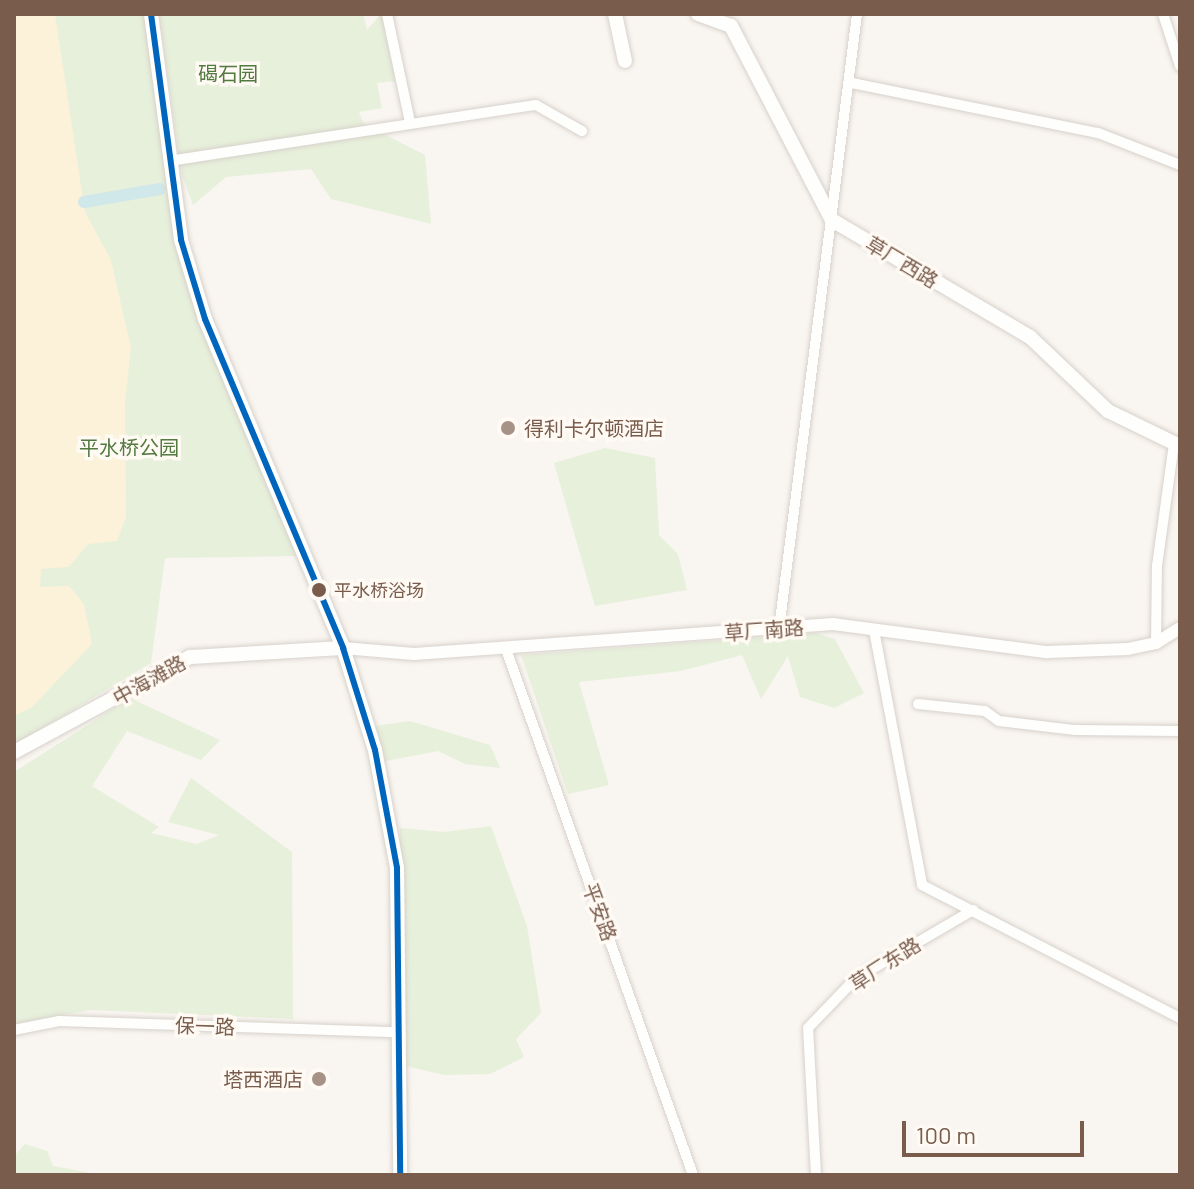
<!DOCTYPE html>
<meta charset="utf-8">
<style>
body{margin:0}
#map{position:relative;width:1194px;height:1189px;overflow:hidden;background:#f9f5f0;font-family:Barlow,"Noto Sans SC",sans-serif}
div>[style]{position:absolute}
.green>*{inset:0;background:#e7f0db}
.sand>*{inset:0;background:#fbf2d9}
.canal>*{height:12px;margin:-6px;padding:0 6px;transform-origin:6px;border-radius:6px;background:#d0e8ea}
.roads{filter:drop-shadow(0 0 2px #d7d1cb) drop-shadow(0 0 2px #d7d1cb)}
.minor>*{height:10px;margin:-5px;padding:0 5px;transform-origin:5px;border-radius:5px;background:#fefefd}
.tertiary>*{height:12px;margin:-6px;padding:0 6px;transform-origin:6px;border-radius:6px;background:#fefefd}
.secondary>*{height:14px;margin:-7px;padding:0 7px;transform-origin:7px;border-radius:7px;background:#fefefd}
.bus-1>*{height:6px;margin:-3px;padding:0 3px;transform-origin:3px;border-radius:3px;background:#0065bd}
.dots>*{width:22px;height:22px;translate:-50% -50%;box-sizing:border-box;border:4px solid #fffaf3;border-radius:50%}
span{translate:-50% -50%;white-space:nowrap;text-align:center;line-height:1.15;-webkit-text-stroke:7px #fffaf3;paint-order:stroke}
.bus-label{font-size:18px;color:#7a5c4d}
.left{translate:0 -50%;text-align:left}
.park-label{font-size:20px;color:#537a41}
.street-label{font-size:20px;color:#7a5c4d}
.poi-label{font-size:20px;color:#7a5c4d}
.right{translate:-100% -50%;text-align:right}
.frame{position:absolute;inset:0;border:16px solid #7a5c4d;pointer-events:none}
.scale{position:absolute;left:902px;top:1121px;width:182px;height:36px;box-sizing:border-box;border:4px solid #7a5c4d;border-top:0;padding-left:10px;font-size:24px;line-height:28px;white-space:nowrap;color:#7a5c4d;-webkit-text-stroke:6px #fffaf3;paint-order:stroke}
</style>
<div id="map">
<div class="green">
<div style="clip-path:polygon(14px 14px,146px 14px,176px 228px,298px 556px,165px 558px,151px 663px,14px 745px)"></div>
<div style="clip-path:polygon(159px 14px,363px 14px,367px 30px,381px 14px,390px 14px,395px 81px,377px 83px,382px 108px,359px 112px,364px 124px,425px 155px,431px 224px,331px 199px,311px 169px,226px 177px,193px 205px,182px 175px)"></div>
<div style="clip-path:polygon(605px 448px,655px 458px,659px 535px,678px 554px,687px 590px,595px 606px,554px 463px)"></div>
<div style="clip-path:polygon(816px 633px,835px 639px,864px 693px,834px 708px,800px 697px,788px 656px,761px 699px,742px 655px,681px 671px,579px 682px,609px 785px,568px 794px,521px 655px)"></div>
<div style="clip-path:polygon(130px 698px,220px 740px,201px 760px,127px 731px,92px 786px,159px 827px,151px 833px,197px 844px,219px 835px,168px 822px,191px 778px,292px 852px,293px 1019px,90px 1010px,14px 1024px,14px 772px)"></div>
<div style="clip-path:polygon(410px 721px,490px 745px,500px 768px,465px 764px,438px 751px,376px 763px,368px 727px)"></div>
<div style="clip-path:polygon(491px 826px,527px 926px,541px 1013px,516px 1039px,524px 1057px,490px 1074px,444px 1075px,401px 1065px,400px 828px,444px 832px)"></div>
<div style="clip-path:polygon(25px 1144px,47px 1151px,53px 1166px,102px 1175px,14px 1175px,14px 1156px)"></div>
</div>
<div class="sand">
<div style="clip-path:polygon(14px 14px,55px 14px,85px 212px,111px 260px,131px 348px,125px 402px,126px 517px,117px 541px,88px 544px,69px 567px,41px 569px,40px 587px,69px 586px,84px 604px,92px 644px,32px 707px,14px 716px)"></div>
</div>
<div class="canal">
<div style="left:84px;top:202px;width:77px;rotate:-9.7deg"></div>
</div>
<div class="roads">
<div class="minor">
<div style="left:387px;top:14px;width:110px;rotate:78deg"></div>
<div style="left:1163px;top:14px;width:55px;rotate:71.9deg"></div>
<div style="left:852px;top:83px;width:251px;rotate:11.5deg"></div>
<div style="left:1098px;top:133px;width:88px;rotate:21.3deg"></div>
<div style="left:169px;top:161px;width:371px;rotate:-8.7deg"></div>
<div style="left:536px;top:105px;width:53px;rotate:29.5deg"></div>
<div style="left:779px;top:629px;width:620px;rotate:-82.77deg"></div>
<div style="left:874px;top:630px;width:259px;rotate:79.3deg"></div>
<div style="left:922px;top:885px;width:290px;rotate:27.3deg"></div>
<div style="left:1156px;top:643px;width:77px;rotate:-89.3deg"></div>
<div style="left:1157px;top:566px;width:123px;rotate:-82.1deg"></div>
<div style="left:506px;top:649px;width:558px;rotate:70.43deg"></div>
<div style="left:918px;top:704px;width:67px;rotate:6deg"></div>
<div style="left:985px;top:711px;width:17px;rotate:36deg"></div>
<div style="left:999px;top:721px;width:77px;rotate:6.8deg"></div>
<div style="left:1075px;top:730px;width:105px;rotate:0.5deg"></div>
<div style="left:14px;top:1030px;width:46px;rotate:-11.3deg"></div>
<div style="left:59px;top:1021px;width:338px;rotate:1.9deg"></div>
<div style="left:816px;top:1175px;width:147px;rotate:-93.1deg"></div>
<div style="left:808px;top:1028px;width:68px;rotate:-46.2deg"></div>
<div style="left:855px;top:979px;width:137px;rotate:-30.3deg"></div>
</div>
<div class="tertiary">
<div style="left:343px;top:648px;width:71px;rotate:4.8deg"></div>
<div style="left:414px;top:654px;width:420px;rotate:-4.1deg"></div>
<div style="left:833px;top:624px;width:216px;rotate:7.5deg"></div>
<div style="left:1047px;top:652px;width:81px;rotate:-2.1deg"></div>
<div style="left:1128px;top:649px;width:29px;rotate:-12deg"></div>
<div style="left:1156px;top:643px;width:28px;rotate:-32deg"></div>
</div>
<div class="secondary">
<div style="left:151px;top:14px;width:228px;rotate:82.4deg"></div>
<div style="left:181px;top:240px;width:83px;rotate:73.1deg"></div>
<div style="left:205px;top:319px;width:357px;rotate:67.2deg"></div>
<div style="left:343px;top:648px;width:107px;rotate:72.6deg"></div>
<div style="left:375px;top:750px;width:120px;rotate:79.4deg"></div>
<div style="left:397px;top:868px;width:307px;rotate:89.4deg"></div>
<div style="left:615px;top:14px;width:48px;rotate:78deg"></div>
<div style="left:698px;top:14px;width:35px;rotate:20deg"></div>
<div style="left:731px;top:26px;width:219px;rotate:62.5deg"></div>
<div style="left:832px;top:220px;width:230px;rotate:30.6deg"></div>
<div style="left:1030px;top:337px;width:108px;rotate:43.5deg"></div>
<div style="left:1108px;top:411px;width:80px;rotate:25.9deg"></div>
<div style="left:14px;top:752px;width:200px;rotate:-28.4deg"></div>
<div style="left:190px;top:657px;width:153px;rotate:-3.4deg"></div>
</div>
</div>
<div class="bus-1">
<div style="left:151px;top:14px;width:228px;rotate:82.4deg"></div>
<div style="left:181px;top:240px;width:83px;rotate:73.1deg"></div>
<div style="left:205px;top:319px;width:357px;rotate:67.2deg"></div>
<div style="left:343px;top:648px;width:107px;rotate:72.6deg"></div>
<div style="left:375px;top:750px;width:120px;rotate:79.4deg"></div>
<div style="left:397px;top:868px;width:307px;rotate:89.4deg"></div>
</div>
<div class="dots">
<div style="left:508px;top:428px;background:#a69286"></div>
<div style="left:319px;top:590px;background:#7a5c4d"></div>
<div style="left:319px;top:1079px;background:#a69286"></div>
</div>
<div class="bus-label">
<span class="left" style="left:334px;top:590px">平水桥浴场</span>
</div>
<div class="park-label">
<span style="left:228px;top:73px">碣石园</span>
<span style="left:129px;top:447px">平水桥公园</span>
</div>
<div class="street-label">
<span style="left:902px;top:262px;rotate:31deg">草厂西路</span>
<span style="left:764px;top:630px;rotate:-4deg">草厂南路</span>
<span style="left:149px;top:680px;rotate:-29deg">中海滩路</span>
<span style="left:600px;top:912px;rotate:70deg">平安路</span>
<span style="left:885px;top:964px;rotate:-33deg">草厂东路</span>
<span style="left:205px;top:1026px;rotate:2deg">保一路</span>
</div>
<div class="poi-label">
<span class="left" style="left:524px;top:428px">得利卡尔顿酒店</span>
<span class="right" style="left:303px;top:1079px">塔西酒店</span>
</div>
<div class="frame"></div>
<div class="scale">100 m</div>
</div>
